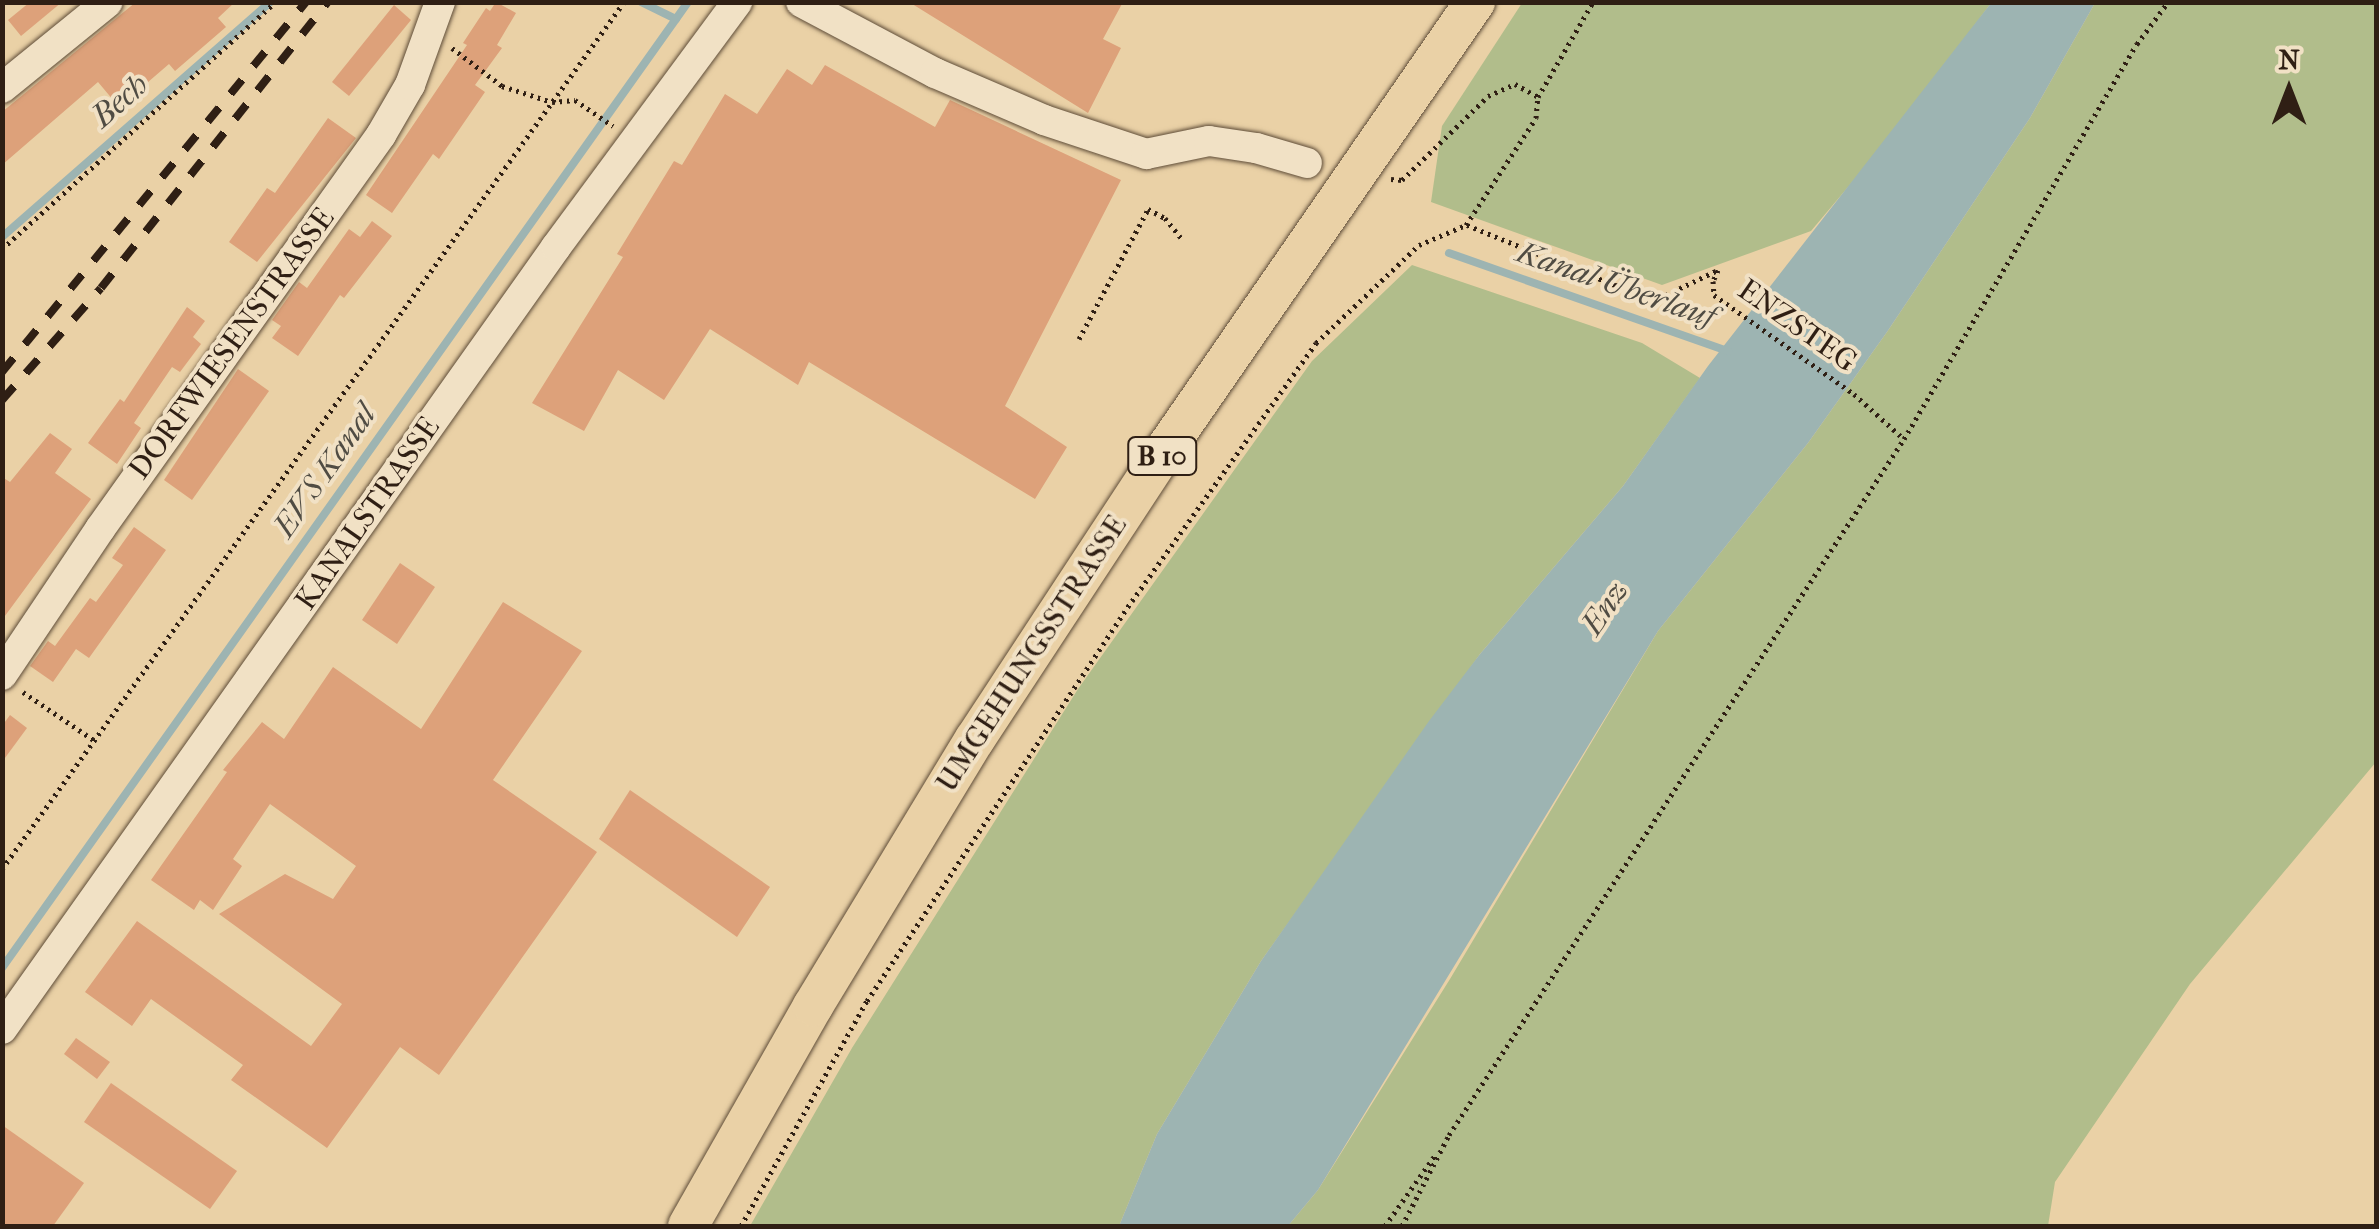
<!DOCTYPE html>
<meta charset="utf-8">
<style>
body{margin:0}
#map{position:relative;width:2379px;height:1229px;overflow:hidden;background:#ead1a6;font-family:"IM FELL French Canon",serif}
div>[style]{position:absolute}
.green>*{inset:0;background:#b1bd8b}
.water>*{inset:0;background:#9db4b2}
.stream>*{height:8px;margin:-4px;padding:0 4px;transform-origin:4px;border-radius:4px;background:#9db4b2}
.building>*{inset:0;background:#dda17a}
.path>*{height:5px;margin-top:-2.5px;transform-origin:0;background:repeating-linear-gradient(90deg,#2f1f14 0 2.5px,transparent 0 7.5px)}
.roads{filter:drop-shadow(0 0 2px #5e4c38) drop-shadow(0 0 2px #5e4c38)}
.minor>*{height:30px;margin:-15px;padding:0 15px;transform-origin:15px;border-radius:15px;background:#f1e1c5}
.major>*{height:40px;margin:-20px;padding:0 20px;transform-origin:20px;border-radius:20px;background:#ead1a6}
.rail>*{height:8px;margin-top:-4px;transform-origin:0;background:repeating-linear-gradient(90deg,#2f1f14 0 18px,transparent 0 36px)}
span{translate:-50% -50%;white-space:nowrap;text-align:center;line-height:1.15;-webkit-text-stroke:8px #f1e1c5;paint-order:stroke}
.shield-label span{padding:2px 8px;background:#f1e1c5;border:2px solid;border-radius:8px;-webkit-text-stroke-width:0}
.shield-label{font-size:28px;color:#2f1f14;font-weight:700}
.street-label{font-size:30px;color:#2f1f14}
.water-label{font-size:32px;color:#504c43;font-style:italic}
.frame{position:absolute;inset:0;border:5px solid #2f1f14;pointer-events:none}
.north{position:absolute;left:2239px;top:40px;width:100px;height:100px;-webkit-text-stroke:8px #f1e1c5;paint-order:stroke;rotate:0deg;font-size:28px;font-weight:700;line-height:40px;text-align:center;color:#2f1f14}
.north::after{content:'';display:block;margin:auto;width:35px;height:45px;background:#2f1f14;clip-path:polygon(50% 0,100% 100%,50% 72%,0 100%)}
</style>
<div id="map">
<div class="green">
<div style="clip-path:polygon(1522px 3px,1991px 3px,1901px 124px,1811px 231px,1662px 285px,1431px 202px,1442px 126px)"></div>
<div style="clip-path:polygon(2095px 3px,2376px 3px,2376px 762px,2190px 984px,2055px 1182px,2048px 1226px,1288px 1226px,1318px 1190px,1450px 979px,1658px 631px,1808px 443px,1887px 332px,2030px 118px)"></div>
<div style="clip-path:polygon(1412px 265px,1642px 343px,1700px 378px,1623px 486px,1480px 654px,1261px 961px,1157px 1134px,1119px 1226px,750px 1226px,852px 1048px,1078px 689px,1312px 361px)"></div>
</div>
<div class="water">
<div style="clip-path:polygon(1991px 3px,2095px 3px,2030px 118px,1887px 332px,1808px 443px,1658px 631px,1318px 1190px,1288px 1226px,1119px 1226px,1157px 1134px,1261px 961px,1429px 721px,1480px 654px,1623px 486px,1708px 366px)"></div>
</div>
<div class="stream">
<div style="left:641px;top:2px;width:39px;rotate:26deg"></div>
<div style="left:2px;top:237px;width:356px;rotate:-41.2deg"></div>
<div style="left:1449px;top:253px;width:296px;rotate:19.4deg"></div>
<div style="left:2px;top:968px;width:1185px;rotate:-54.62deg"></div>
</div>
<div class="building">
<div style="clip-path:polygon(30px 2px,62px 2px,21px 36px,8px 20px)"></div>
<div style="clip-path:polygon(136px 2px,235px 2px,218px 18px,226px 27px,175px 71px,169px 64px,119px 107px,98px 82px,2px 165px,2px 112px)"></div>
<div style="clip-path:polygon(496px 2px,516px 13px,497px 45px,502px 48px,475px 85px,485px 92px,439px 159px,433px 154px,392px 213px,366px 195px,467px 45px,463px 43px,486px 8px,490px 11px)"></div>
<div style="clip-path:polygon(909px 2px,1123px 2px,1103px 39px,1121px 48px,1088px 113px)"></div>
<div style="clip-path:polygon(394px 5px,411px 20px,349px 96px,332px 82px)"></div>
<div style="clip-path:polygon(825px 65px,935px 127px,950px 100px,1121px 180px,1005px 406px,1067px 447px,1035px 499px,809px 362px,798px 385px,710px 329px,664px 400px,618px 370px,584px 431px,532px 403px,623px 257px,617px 254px,674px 161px,682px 165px,725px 94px,757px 114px,787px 69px,812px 85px)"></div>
<div style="clip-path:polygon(328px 118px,356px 138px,257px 262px,229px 242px,267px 188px,275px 193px)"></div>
<div style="clip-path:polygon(372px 221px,392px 236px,344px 298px,340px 295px,298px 356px,272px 338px,281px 326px,272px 320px,299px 282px,307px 288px,349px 229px,360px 237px)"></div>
<div style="clip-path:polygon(187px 307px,205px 321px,193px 337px,201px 344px,180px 372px,172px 367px,134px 423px,141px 428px,117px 464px,88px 443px,120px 399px,124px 402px)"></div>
<div style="clip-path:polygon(238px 369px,269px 391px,192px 500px,164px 480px)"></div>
<div style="clip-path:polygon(50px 433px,72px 449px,55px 473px,91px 499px,2px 620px,2px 477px,10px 482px)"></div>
<div style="clip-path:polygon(134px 527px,166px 550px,89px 658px,76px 649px,53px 682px,30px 666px,48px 641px,55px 646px,90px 598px,96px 602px,123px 565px,112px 558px)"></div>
<div style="clip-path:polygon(400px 563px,435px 587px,397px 644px,362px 620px)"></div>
<div style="clip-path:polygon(503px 602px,582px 651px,493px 780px,597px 852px,439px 1075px,400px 1047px,327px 1148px,231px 1080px,243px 1065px,151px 999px,132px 1026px,85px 992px,137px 921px,311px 1046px,342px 1004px,219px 914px,285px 874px,333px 899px,356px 866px,270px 804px,233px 859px,242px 866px,213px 910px,200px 900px,194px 910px,151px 880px,227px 772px,223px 770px,262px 722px,284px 739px,333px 667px,421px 729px)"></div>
<div style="clip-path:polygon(10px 715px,27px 728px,2px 762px,2px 726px)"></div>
<div style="clip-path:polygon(630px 790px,770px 887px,737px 937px,599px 839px)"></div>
<div style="clip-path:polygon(76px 1038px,110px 1062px,97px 1079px,64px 1054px)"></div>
<div style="clip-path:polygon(111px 1083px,237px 1171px,210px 1209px,84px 1122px)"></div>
<div style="clip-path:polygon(2px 1125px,84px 1183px,53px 1226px,2px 1226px)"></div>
</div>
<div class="path">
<div style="left:452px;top:48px;width:63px;rotate:37.2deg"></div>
<div style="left:502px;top:86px;width:52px;rotate:17.7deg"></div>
<div style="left:552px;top:102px;width:23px;rotate:-5deg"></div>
<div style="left:575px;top:100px;width:46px;rotate:34.4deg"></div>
<div style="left:1391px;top:179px;width:11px;rotate:5deg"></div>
<div style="left:1402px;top:180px;width:120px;rotate:-44.3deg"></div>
<div style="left:1488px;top:96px;width:30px;rotate:-24deg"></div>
<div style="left:1515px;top:84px;width:26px;rotate:29deg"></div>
<div style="left:1467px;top:225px;width:160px;rotate:22.1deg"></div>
<div style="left:1615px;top:285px;width:52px;rotate:11.1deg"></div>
<div style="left:1666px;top:295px;width:58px;rotate:-25.7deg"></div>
<div style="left:1718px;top:270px;width:12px;rotate:114deg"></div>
<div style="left:1713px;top:281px;width:14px;rotate:86deg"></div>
<div style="left:1714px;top:295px;width:171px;rotate:35.3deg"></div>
<div style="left:1854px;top:394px;width:67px;rotate:42deg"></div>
<div style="left:2px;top:249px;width:368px;rotate:-42.1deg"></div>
<div style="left:1079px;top:339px;width:147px;rotate:-62deg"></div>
<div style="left:1148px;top:209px;width:19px;rotate:28deg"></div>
<div style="left:1165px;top:218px;width:28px;rotate:51deg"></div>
<div style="left:23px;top:692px;width:87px;rotate:34.2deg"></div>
<div style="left:2px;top:869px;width:1067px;rotate:-54.34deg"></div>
<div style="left:741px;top:1226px;width:258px;rotate:-60.8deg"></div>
<div style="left:867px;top:1001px;width:480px;rotate:-56.5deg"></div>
<div style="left:1132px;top:601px;width:317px;rotate:-54.5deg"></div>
<div style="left:1316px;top:343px;width:142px;rotate:-43.6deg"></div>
<div style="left:1419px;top:245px;width:51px;rotate:-23.1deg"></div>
<div style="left:1466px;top:225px;width:128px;rotate:-56.8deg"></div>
<div style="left:1536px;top:118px;width:21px;rotate:-85deg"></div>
<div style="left:1538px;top:97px;width:110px;rotate:-59.9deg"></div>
<div style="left:1385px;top:1226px;width:88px;rotate:-54.7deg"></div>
<div style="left:1402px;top:1226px;width:102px;rotate:-62.7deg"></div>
<div style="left:1449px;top:1135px;width:832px;rotate:-56.83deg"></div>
<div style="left:1904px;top:439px;width:459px;rotate:-59.5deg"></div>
<div style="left:2137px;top:44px;width:52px;rotate:-53.6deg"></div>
</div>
<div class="roads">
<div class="minor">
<div style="left:801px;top:2px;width:152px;rotate:27.9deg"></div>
<div style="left:935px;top:73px;width:119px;rotate:23.3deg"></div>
<div style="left:1044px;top:120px;width:108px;rotate:18.4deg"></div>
<div style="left:1146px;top:154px;width:64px;rotate:-11.7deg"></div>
<div style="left:1209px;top:141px;width:48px;rotate:8.5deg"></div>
<div style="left:1256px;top:148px;width:53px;rotate:16.4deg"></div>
<div style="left:2px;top:88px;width:136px;rotate:-39.1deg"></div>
<div style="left:2px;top:675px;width:176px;rotate:-56.1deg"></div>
<div style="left:100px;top:529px;width:484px;rotate:-54.5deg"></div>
<div style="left:381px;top:135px;width:58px;rotate:-59.9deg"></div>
<div style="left:410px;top:85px;width:88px;rotate:-70.1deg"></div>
<div style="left:2px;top:1029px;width:958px;rotate:-54.68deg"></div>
<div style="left:556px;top:247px;width:305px;rotate:-53.5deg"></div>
</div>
<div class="major">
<div style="left:688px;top:1226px;width:253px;rotate:-60.4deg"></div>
<div style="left:813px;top:1006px;width:312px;rotate:-58.8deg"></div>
<div style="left:975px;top:739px;width:346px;rotate:-56.7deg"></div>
<div style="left:1165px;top:450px;width:545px;rotate:-55.32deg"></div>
</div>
</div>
<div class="rail">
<div style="left:2px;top:372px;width:479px;rotate:-50.6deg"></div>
<div style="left:2px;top:400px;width:149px;rotate:-48.5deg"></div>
<div style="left:101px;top:288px;width:365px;rotate:-51.6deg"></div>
</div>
<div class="shield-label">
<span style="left:1162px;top:456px">B 10</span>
</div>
<div class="street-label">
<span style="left:1797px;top:326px;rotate:35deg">ENZSTEG</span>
<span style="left:232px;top:344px;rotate:-54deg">DORFWIESENSTRASSE</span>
<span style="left:368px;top:514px;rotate:-55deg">KANALSTRASSE</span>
<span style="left:1032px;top:654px;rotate:-57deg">UMGEHUNGSSTRASSE</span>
</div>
<div class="water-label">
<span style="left:120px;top:101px;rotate:-41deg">Bech</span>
<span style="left:1616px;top:285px;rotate:19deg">Kanal Überlauf</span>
<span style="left:325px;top:471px;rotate:-55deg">EVS Kanal</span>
<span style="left:1605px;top:608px;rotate:-56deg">Enz</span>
</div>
<div class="frame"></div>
<div class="north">N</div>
</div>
